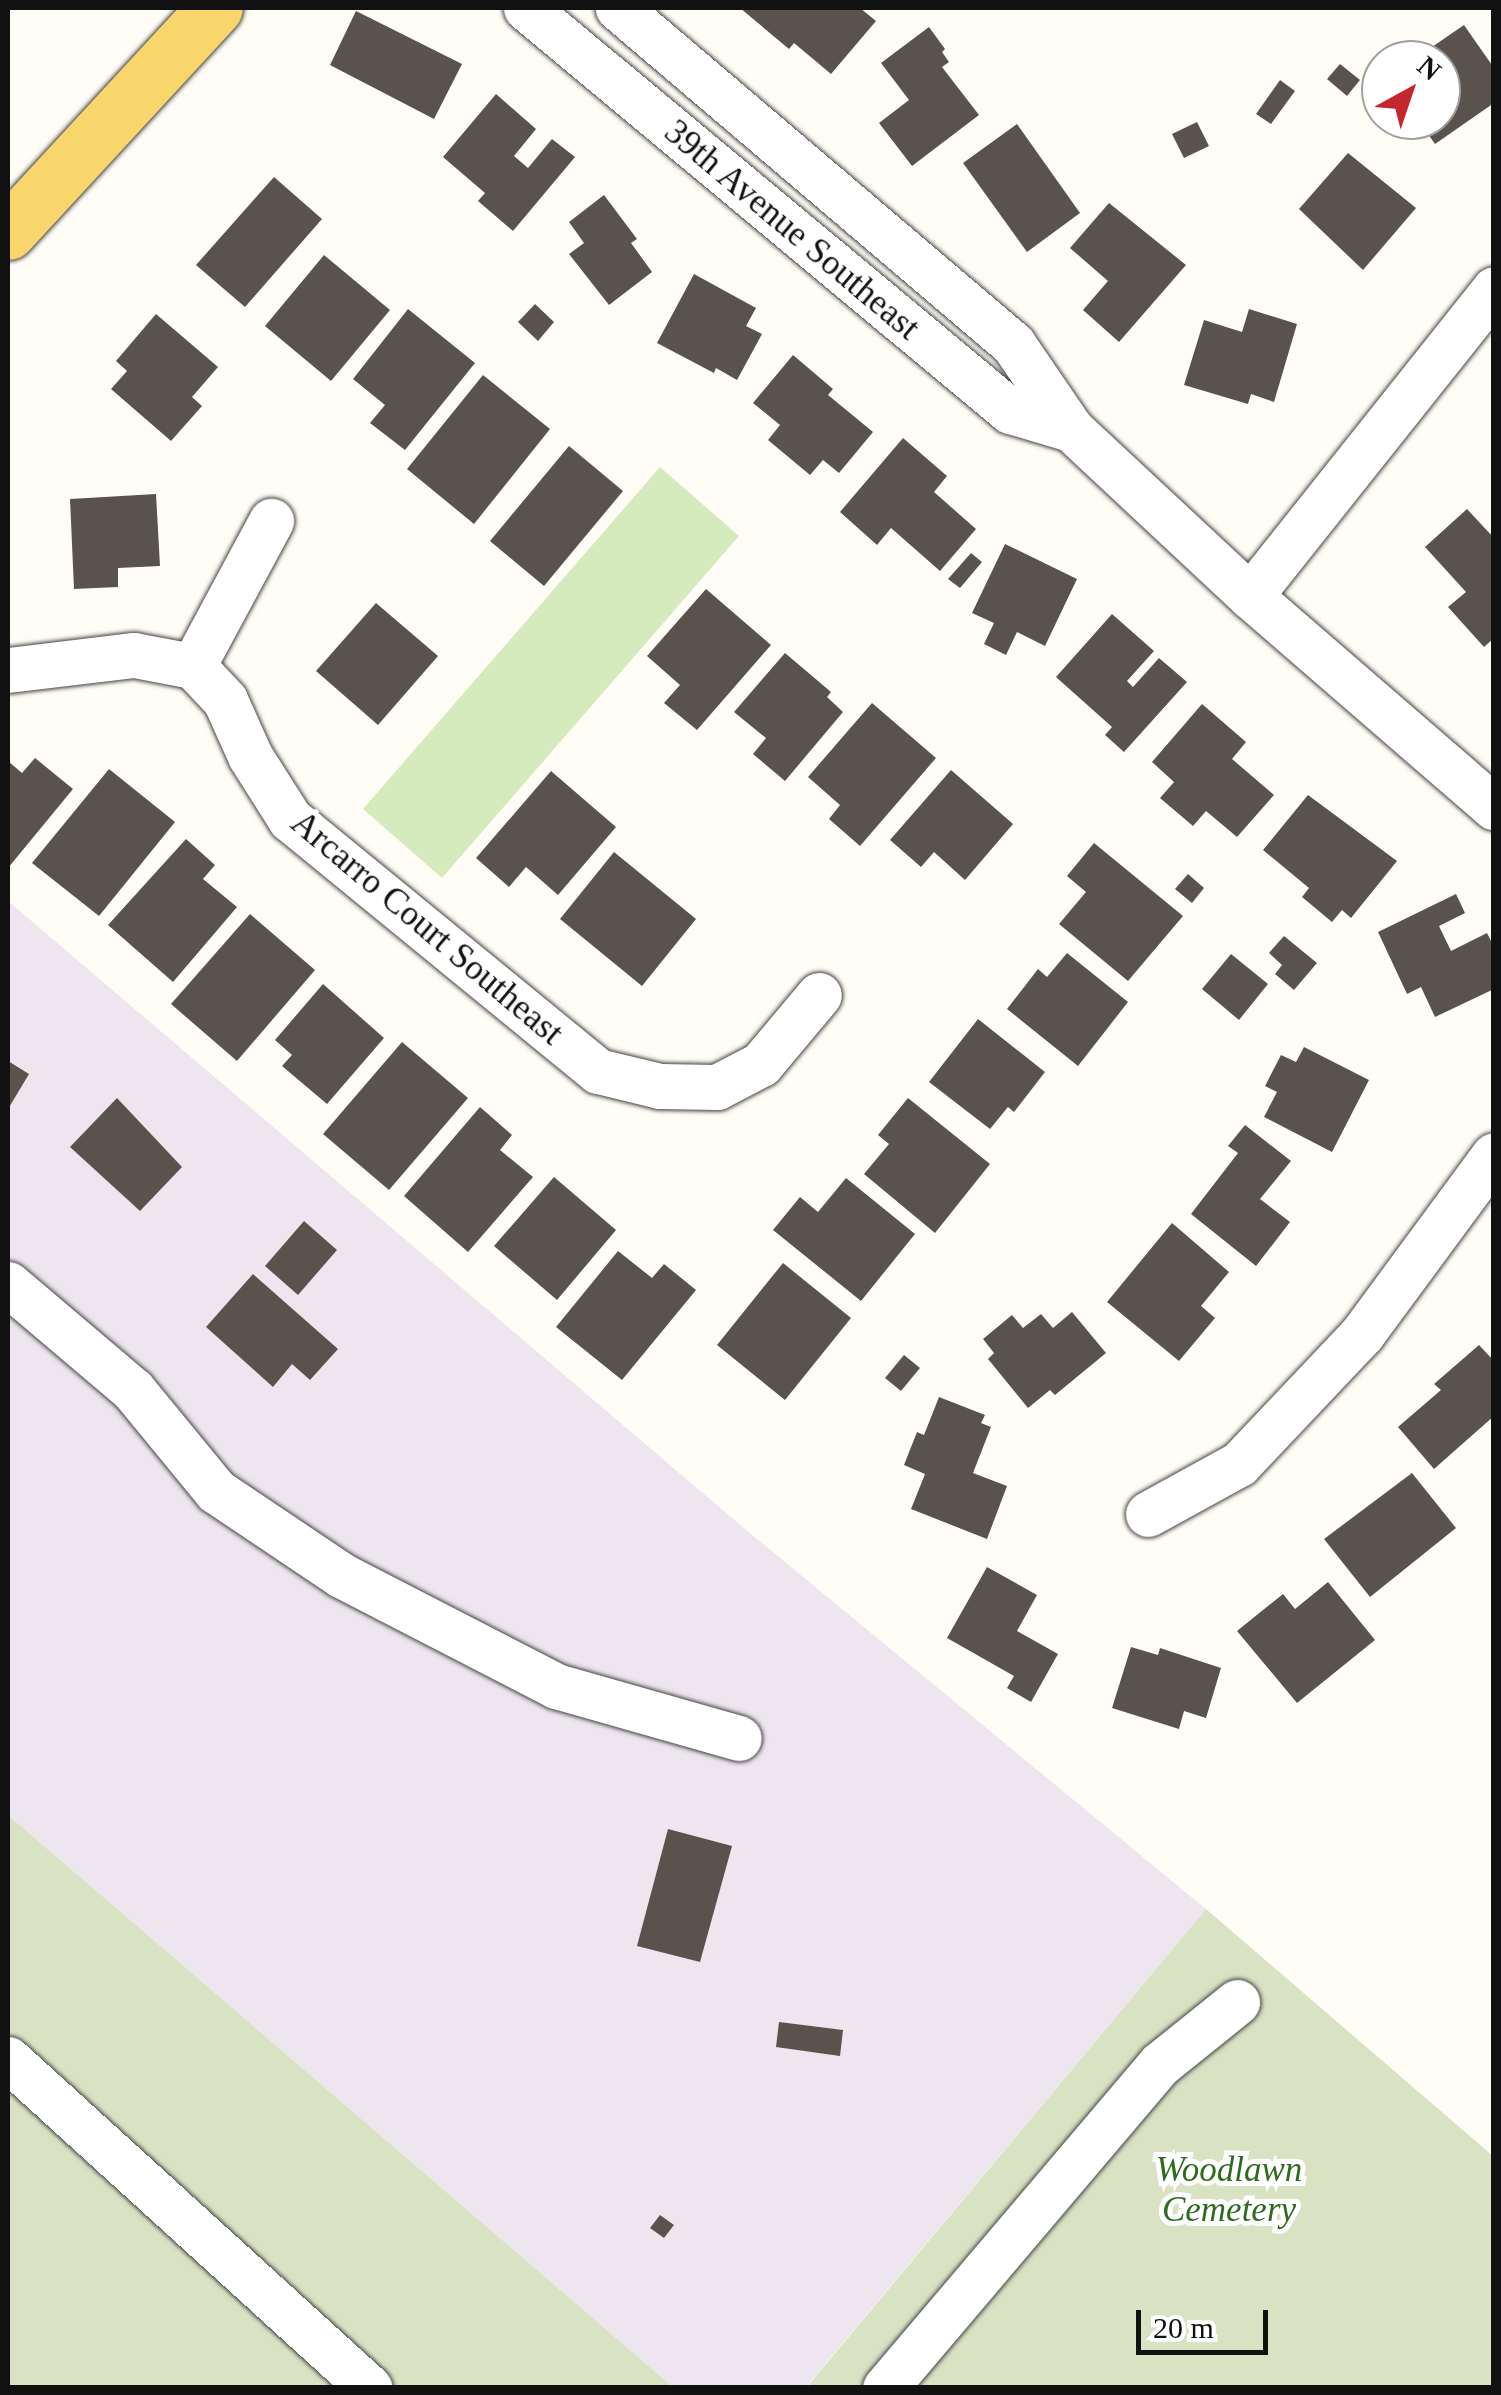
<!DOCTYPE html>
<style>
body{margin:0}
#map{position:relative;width:1501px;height:2395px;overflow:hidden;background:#fffdf5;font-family:Georgia,serif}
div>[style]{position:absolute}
.industrial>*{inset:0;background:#eee6ef}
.green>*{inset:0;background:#d5ebbd}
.cemetery>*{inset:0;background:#d9e3c4}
.building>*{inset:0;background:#5a524d}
.roads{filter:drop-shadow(0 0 2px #444) drop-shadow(0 0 2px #444)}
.minor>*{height:45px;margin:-22.5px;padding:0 22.5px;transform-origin:22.5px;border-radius:22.5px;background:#fff}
.major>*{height:55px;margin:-27.5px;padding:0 27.5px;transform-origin:27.5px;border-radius:27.5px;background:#f9d66b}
span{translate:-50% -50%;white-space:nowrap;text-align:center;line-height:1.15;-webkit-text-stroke:10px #fff;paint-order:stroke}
.street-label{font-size:35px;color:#111}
.park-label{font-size:35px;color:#2f6b1f;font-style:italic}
.frame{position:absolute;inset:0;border:10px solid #111;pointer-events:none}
.north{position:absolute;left:1361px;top:40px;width:100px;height:100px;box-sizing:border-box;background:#fff;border:2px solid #a0a0a0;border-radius:50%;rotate:40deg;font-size:28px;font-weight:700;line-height:40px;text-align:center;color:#111}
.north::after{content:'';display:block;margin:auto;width:35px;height:45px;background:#c4262e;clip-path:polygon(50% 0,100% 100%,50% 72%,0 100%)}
.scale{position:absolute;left:1136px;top:2310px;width:132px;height:45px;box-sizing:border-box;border:5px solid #111;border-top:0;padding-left:12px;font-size:30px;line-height:35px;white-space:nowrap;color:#111;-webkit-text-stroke:8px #fff;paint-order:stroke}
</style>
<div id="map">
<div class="industrial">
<div style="clip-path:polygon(8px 901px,745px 1529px,1206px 1909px,806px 2387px,673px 2387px,8px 1815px)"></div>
</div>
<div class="green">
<div style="clip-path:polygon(660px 467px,739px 536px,442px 878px,363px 809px)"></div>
</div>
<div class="cemetery">
<div style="clip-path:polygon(8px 1815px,673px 2387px,8px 2387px)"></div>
<div style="clip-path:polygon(1206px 1909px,1493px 2156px,1493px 2387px,806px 2388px)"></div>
</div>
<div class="building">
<div style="clip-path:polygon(740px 8px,860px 8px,876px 21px,831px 74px,794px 43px,789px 49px)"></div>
<div style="clip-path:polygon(356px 11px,462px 64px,434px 119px,330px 65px)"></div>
<div style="clip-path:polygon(1464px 25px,1494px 68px,1494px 103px,1435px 144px,1418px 120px,1441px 120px,1441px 60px,1413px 60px)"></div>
<div style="clip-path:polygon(929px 27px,945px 49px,942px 52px,949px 62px,942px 67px,979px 115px,912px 166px,879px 123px,909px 100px,881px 63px)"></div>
<div style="clip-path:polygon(1340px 64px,1360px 80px,1347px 96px,1327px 79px)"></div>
<div style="clip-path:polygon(1280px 80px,1295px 91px,1271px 124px,1256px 114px)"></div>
<div style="clip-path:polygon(496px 94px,536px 129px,514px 156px,528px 168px,552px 139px,575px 157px,513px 231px,478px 201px,485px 193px,443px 157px)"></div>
<div style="clip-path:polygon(1197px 122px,1209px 146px,1184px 158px,1172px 134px)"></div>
<div style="clip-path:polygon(1017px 124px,1080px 213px,1027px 252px,963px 163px)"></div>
<div style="clip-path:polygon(1348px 153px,1416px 208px,1363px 270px,1299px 209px)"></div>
<div style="clip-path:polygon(274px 177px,322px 219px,245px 307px,196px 265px)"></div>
<div style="clip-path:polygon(604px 195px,637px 239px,631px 243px,652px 272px,609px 305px,569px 254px,584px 243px,569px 222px)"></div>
<div style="clip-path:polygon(1109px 203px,1186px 265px,1119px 342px,1083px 310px,1108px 281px,1070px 248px)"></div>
<div style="clip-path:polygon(324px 255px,390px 310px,331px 381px,265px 326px)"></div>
<div style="clip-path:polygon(694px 274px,756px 308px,746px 326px,762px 334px,737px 380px,716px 368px,714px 373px,657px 343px)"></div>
<div style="clip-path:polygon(535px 304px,554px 322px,538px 341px,518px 322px)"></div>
<div style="clip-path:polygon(408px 309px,475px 363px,405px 450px,370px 423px,385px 405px,353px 379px)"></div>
<div style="clip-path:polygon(1249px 309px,1297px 324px,1274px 402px,1251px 394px,1248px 404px,1184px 385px,1204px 320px,1242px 332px)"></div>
<div style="clip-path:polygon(156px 314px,218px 367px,192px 397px,202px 406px,171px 441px,111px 389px,127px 371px,116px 361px)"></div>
<div style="clip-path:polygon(793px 355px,833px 389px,828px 395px,873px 432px,839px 473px,823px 460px,810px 475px,768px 440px,780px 425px,753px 403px)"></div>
<div style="clip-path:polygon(483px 375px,550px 429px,474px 524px,407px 469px)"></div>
<div style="clip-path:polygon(903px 438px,947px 476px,934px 492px,976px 529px,940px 571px,891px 528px,877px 545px,840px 512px)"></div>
<div style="clip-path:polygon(569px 446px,623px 491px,544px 586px,490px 541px)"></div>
<div style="clip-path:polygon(156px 494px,160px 566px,118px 568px,118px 587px,74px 589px,70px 499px)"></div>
<div style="clip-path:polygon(1467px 509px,1494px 538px,1494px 638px,1484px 647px,1448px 607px,1466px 592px,1425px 547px)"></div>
<div style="clip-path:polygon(1005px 544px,1077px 579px,1045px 646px,1017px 632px,1006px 655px,984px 644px,994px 623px,972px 613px)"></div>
<div style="clip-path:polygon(971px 553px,982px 562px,960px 588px,948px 579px)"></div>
<div style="clip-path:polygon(706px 589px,771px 645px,697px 730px,664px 703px,680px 685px,647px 656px)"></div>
<div style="clip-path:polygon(376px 603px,438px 656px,378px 725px,316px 671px)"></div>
<div style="clip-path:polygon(1112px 614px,1154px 651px,1127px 681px,1133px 687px,1159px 658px,1187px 682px,1124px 752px,1105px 735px,1112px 727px,1056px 677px)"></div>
<div style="clip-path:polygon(785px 653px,831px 692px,827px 697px,843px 712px,785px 781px,753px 754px,766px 738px,734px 712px)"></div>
<div style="clip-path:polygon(872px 703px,936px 758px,860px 846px,829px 819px,840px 805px,808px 777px)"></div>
<div style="clip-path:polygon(1202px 704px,1246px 742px,1232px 759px,1274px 795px,1237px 837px,1206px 811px,1193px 826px,1160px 798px,1174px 782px,1152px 762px)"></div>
<div style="clip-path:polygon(35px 758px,73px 789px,8px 868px,8px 761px,22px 773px)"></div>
<div style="clip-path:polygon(109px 769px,175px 822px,99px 916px,32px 863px)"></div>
<div style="clip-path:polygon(951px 770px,1013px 824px,965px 880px,934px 852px,921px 867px,890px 840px)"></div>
<div style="clip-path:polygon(551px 771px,616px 827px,558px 895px,526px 867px,509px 887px,476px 858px)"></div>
<div style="clip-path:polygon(1308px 795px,1397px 861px,1351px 918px,1342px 910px,1332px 922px,1302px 897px,1309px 888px,1263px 850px)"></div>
<div style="clip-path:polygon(186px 839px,215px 865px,203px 879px,237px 907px,173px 982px,108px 925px)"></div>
<div style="clip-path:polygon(1094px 843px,1183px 916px,1128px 981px,1059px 924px,1086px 892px,1067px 876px)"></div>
<div style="clip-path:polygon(614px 852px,696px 919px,642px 986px,560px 919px)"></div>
<div style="clip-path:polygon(1188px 874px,1204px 888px,1192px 903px,1175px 889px)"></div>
<div style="clip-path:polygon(1456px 894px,1465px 913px,1439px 926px,1451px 951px,1487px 933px,1494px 947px,1494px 989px,1435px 1017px,1421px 987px,1407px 994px,1378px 932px)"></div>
<div style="clip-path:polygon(250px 914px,315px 970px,237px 1061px,171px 1004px)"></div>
<div style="clip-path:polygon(1284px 936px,1317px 963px,1294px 990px,1275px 974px,1282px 965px,1269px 953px)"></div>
<div style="clip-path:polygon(1067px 953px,1128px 1002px,1078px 1066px,1007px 1009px,1038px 969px,1047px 977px)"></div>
<div style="clip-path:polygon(1231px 954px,1268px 984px,1239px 1020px,1202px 989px)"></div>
<div style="clip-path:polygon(323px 984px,384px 1038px,327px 1104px,282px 1066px,292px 1055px,275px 1040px)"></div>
<div style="clip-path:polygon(978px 1019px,1045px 1072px,1014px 1112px,1008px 1107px,990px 1129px,929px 1082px)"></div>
<div style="clip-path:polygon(402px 1042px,468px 1098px,389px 1190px,323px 1134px)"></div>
<div style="clip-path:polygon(1304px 1047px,1369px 1080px,1332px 1152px,1264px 1117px,1277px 1092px,1265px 1086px,1281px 1055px,1296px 1062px)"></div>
<div style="clip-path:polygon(8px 1061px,29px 1074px,8px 1109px)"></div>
<div style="clip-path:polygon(117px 1098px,182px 1167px,140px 1211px,70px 1147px)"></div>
<div style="clip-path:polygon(908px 1098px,990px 1164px,935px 1233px,864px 1174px,889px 1144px,878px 1135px)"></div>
<div style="clip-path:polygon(480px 1107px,512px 1135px,500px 1150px,533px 1177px,468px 1252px,404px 1196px)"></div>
<div style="clip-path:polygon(1245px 1125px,1291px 1161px,1260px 1199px,1290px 1222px,1256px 1266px,1191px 1214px,1238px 1153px,1228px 1146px)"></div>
<div style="clip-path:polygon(554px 1177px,616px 1230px,557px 1300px,494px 1246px)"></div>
<div style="clip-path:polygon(846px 1178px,915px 1234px,861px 1301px,773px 1230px,800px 1197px,818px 1212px)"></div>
<div style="clip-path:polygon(304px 1221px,337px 1250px,298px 1295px,265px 1266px)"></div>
<div style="clip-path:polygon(1172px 1223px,1229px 1272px,1201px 1306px,1215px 1318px,1179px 1361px,1107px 1302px)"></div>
<div style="clip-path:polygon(618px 1251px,652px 1278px,664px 1264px,696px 1290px,622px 1380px,556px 1327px)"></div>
<div style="clip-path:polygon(783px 1263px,851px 1318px,785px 1400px,717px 1345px)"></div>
<div style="clip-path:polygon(253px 1274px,338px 1349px,310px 1380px,292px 1364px,273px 1387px,206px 1327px)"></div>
<div style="clip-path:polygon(1072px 1312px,1106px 1353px,1055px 1395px,1050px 1390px,1028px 1408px,988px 1359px,994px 1353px,983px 1339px,1012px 1315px,1023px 1328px,1041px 1314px,1053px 1328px)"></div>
<div style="clip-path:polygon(1479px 1345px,1494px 1361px,1494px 1416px,1434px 1469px,1398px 1427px,1441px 1390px,1434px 1384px)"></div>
<div style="clip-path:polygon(904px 1355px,920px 1368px,901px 1391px,885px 1378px)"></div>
<div style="clip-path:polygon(939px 1397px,985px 1415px,981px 1423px,991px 1427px,973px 1473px,1007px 1486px,987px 1539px,911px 1509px,925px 1474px,904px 1465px,917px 1432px,924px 1435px)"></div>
<div style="clip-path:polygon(1412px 1473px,1456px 1528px,1370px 1597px,1324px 1539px)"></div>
<div style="clip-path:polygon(987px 1567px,1037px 1595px,1017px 1631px,1058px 1654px,1031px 1702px,1007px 1688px,1014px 1676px,947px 1638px)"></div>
<div style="clip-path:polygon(1328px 1582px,1375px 1640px,1297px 1703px,1237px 1631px,1283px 1594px,1295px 1609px)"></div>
<div style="clip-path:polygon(1131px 1647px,1158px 1655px,1160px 1648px,1221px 1668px,1206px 1718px,1184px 1711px,1179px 1729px,1112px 1708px)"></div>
<div style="clip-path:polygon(668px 1829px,732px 1846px,700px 1962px,637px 1946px)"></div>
<div style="clip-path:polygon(779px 2022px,843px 2030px,840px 2056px,776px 2047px)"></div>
<div style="clip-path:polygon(660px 2215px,674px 2225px,664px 2238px,650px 2228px)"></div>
</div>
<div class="roads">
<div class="minor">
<div style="left:526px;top:8px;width:630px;rotate:39.78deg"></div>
<div style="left:1010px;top:411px;width:64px;rotate:16.4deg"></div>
<div style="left:1071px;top:429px;width:103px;rotate:-124.3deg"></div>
<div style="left:1013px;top:344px;width:519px;rotate:-139.61deg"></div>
<div style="left:1071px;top:429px;width:245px;rotate:43deg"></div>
<div style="left:1250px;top:596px;width:323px;rotate:40.9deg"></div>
<div style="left:1250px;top:596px;width:392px;rotate:-51.5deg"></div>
<div style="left:193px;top:666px;width:165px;rotate:-61.7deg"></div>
<div style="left:8px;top:670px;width:127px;rotate:-6.8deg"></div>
<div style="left:134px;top:655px;width:60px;rotate:10.6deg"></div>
<div style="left:193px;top:666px;width:47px;rotate:46.7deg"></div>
<div style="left:225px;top:700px;width:61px;rotate:65.9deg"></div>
<div style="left:250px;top:756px;width:75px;rotate:57.6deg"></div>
<div style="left:290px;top:819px;width:398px;rotate:39.3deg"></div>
<div style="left:598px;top:1071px;width:64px;rotate:13.6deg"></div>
<div style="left:660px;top:1086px;width:57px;rotate:1deg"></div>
<div style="left:717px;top:1087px;width:50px;rotate:-27.6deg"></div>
<div style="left:761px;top:1064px;width:90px;rotate:-50deg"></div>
<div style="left:8px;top:1284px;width:164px;rotate:40.3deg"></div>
<div style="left:133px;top:1390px;width:131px;rotate:50.6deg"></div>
<div style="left:216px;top:1491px;width:151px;rotate:33.9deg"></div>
<div style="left:341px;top:1575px;width:242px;rotate:27.3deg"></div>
<div style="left:556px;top:1686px;width:190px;rotate:15.9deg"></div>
<div style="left:1148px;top:1514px;width:104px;rotate:-28.8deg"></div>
<div style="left:1239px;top:1464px;width:179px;rotate:-46.6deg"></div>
<div style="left:1362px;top:1334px;width:222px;rotate:-53.6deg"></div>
<div style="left:8px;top:2059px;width:489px;rotate:42.3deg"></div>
<div style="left:885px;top:2388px;width:425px;rotate:-49.7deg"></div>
<div style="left:1160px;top:2064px;width:99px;rotate:-38.8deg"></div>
</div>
<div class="major">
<div style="left:8px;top:232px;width:305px;rotate:-47.3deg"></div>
</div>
</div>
<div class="street-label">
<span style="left:792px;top:230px;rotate:40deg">39th Avenue Southeast</span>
<span style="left:427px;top:928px;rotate:40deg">Arcarro Court Southeast</span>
</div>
<div class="park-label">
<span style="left:1229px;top:2190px">Woodlawn<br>Cemetery</span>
</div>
<div class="frame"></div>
<div class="north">N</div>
<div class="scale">20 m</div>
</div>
